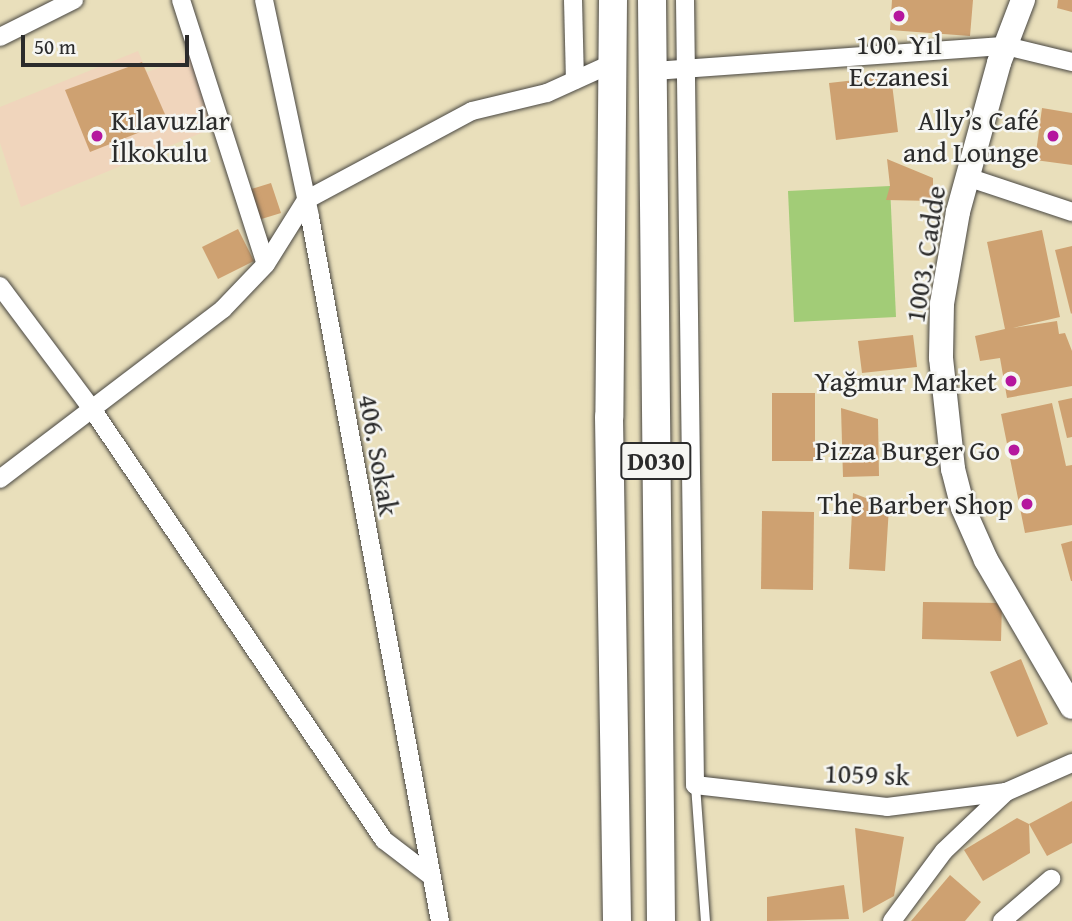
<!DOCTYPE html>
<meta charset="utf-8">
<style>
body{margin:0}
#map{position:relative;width:1072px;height:921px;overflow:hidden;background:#e9dfbb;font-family:"Gentium Book Plus",serif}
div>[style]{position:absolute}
.built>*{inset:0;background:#f0d5bc}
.green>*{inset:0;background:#a2cc77}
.building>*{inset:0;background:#cea171}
.roads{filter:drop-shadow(0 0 2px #484641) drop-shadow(0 0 2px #484641)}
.service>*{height:9px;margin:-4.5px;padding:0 4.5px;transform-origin:4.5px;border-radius:4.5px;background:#fff}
.minor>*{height:18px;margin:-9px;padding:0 9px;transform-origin:9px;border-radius:9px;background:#fff}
.secondary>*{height:24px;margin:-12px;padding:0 12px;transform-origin:12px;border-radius:12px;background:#fff}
.trunk>*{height:28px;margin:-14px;padding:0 14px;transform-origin:14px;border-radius:14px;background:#fff}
.dots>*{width:19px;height:19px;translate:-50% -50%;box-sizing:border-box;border:4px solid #f6f6f2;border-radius:50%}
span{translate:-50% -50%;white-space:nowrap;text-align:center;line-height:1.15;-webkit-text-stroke:5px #f6f6f2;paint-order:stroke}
.shield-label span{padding:2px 5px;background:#f6f6f2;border:2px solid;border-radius:5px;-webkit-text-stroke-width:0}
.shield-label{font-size:26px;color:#2b2b2b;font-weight:700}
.poi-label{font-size:28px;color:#2b2b2b}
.left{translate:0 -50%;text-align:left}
.right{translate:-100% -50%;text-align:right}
.street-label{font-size:28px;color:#2b2b2b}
.scale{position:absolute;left:21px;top:35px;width:168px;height:32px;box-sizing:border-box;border:4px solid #2b2b2b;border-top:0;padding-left:9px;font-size:21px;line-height:24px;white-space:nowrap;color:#2b2b2b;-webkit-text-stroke:5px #f6f6f2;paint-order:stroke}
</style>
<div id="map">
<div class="built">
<div style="clip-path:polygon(138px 51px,147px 72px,192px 56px,211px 129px,21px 207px,0 143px,0 107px)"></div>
</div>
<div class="green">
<div style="clip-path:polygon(890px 186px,896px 317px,794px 322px,788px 191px)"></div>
</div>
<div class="building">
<div style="clip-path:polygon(892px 0,973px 0,970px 36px,890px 30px)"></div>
<div style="clip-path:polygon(1058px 0,1072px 0,1072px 12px,1057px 8px)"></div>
<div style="clip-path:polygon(142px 62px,168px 121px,90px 152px,65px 90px)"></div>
<div style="clip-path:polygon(891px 76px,898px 132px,836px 140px,829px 83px)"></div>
<div style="clip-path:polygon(1042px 108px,1072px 113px,1072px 165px,1035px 160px)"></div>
<div style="clip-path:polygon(887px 159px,933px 178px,933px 201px,886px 200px,890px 186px)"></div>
<div style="clip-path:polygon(271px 183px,281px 213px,255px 221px,245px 191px)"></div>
<div style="clip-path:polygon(238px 229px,254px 261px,218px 279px,202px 247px)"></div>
<div style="clip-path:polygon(1042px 230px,1060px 317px,1013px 328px,1057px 321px,1059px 334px,1065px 333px,1072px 351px,1072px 386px,1007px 398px,1000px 358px,980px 361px,975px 336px,1005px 329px,987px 242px)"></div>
<div style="clip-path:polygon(1072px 246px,1072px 313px,1071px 314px,1055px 250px)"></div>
<div style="clip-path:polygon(913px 335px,917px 367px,862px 373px,858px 341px)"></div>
<div style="clip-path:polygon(772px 393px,815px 393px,815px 461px,772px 461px)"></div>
<div style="clip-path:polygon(1072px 398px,1072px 437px,1067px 438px,1058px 401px)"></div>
<div style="clip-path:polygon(1052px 403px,1066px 466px,1072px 465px,1072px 525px,1025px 533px,1001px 414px)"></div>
<div style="clip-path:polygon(841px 408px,878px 419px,879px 476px,843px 477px)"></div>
<div style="clip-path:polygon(853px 493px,889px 507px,885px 571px,849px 569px)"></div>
<div style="clip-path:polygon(762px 511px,814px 512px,813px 590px,761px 589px)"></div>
<div style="clip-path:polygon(1072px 541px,1072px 581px,1071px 581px,1061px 544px)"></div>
<div style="clip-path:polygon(923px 602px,1002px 603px,1001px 641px,922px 639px)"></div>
<div style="clip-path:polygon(1021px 659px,1048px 724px,1017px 737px,990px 672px)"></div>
<div style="clip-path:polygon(1072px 801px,1072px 843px,1047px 856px,1029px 824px)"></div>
<div style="clip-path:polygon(1017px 818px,1029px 824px,1030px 853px,983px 881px,964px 850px)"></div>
<div style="clip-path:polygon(855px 828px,904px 837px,894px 896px,863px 913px)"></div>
<div style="clip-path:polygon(950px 875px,981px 902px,965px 921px,911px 921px)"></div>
<div style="clip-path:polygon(844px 885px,849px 919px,767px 921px,767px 897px)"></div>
</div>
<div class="roads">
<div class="service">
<div style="left:695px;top:785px;width:136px;rotate:85.8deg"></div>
</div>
<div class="minor">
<div style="left:181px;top:0;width:277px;rotate:72.2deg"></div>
<div style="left:264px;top:0;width:222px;rotate:78deg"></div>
<div style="left:310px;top:217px;width:716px;rotate:79.54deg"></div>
<div style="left:573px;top:0;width:80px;rotate:88.6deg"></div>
<div style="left:685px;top:0;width:785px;rotate:89.27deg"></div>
<div style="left:695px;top:785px;width:193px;rotate:6.5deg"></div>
<div style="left:887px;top:807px;width:120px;rotate:-7.2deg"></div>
<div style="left:1006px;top:792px;width:72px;rotate:-23.7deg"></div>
<div style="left:0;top:37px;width:83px;rotate:-26.6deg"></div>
<div style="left:654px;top:71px;width:353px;rotate:-4.1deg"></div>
<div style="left:1006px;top:46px;width:68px;rotate:13.6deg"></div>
<div style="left:967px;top:177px;width:111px;rotate:18.4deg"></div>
<div style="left:0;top:286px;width:154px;rotate:53.2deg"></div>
<div style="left:92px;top:409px;width:521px;rotate:55.88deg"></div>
<div style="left:384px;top:840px;width:59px;rotate:37.5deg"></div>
<div style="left:0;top:479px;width:280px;rotate:-37.3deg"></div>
<div style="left:223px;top:309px;width:62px;rotate:-46.3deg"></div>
<div style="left:266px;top:264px;width:75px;rotate:-58deg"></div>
<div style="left:306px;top:200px;width:188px;rotate:-28.2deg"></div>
<div style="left:472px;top:111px;width:77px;rotate:-13.5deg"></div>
<div style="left:547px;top:93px;width:72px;rotate:-24.4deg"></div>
<div style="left:892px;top:921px;width:87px;rotate:-53.4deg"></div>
<div style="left:944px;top:851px;width:86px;rotate:-43.6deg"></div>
<div style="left:1002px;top:921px;width:65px;rotate:-40.6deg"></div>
</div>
<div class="secondary">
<div style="left:1023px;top:0;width:67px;rotate:110.9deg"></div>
<div style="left:999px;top:63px;width:155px;rotate:105.4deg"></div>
<div style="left:958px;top:212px;width:93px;rotate:99.9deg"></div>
<div style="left:942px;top:304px;width:54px;rotate:91.1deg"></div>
<div style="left:941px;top:358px;width:112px;rotate:83.8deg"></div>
<div style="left:953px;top:469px;width:40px;rotate:75.6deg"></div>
<div style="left:963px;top:508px;width:57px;rotate:66.1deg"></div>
<div style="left:986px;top:560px;width:170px;rotate:59.7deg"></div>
</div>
<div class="trunk">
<div style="left:613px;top:0;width:417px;rotate:90.5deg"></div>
<div style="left:609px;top:417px;width:504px;rotate:89.09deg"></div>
<div style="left:652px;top:0;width:921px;rotate:89.44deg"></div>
</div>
</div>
<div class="dots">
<div style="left:899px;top:16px;background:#b5179e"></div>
<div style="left:97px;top:136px;background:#b5179e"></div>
<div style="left:1053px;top:136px;background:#b5179e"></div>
<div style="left:1011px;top:381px;background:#b5179e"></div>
<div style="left:1014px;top:450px;background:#b5179e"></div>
<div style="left:1027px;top:504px;background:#b5179e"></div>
</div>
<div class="shield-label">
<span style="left:656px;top:461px">D030</span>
</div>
<div class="poi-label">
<span style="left:899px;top:60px">100. Yıl<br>Eczanesi</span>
<span class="left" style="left:111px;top:136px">Kılavuzlar<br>İlkokulu</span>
<span class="right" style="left:1039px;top:136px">Ally’s Café<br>and Lounge</span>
<span class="right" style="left:997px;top:381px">Yağmur Market</span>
<span class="right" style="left:1000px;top:450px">Pizza Burger Go</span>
<span class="right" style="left:1013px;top:504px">The Barber Shop</span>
</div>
<div class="street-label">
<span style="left:925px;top:254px;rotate:-81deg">1003. Cadde</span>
<span style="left:379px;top:455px;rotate:80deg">406. Sokak</span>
<span style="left:867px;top:774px;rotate:2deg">1059 sk</span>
</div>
<div class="scale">50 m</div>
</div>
